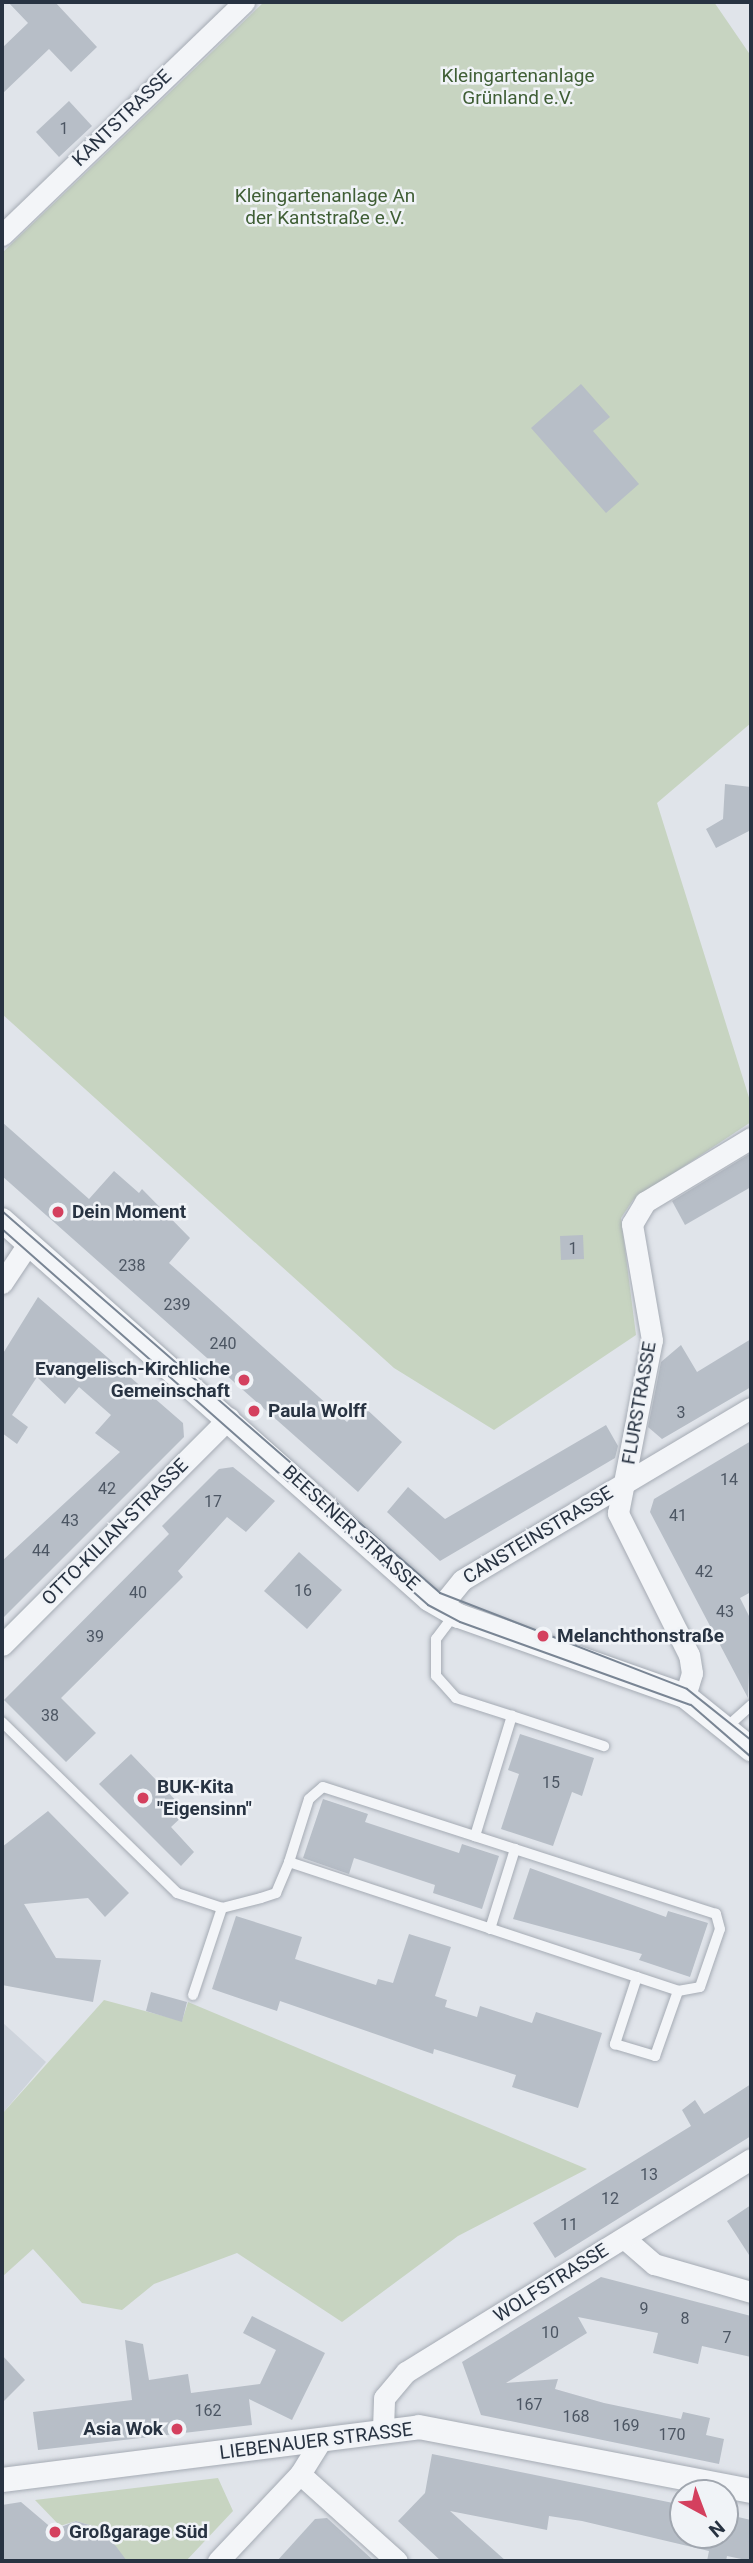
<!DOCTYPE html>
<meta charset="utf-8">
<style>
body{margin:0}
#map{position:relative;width:753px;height:2563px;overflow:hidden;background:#e0e4ea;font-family:Roboto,sans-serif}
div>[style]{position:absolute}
.built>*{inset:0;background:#ced4dc}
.green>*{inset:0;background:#c7d4c1}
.building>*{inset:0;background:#b7bec7}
.roads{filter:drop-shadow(0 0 2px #a5abb4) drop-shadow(0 0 2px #a5abb4)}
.service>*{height:10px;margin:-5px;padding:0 5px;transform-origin:5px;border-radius:5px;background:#f3f5f8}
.minor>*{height:21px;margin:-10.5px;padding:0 10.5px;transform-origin:10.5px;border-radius:10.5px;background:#f3f5f8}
.tertiary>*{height:24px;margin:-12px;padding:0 12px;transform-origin:12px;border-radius:12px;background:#f3f5f8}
.tram>*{height:2px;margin:-1px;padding:0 1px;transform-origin:1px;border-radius:1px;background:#798594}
.dots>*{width:19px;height:19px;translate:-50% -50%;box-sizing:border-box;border:4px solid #f0f3f7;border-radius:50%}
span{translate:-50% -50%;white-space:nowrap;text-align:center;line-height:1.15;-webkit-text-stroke:5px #f0f3f7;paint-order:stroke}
.number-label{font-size:16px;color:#4c5663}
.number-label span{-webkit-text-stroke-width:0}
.park-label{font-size:19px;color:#3f5e35}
.street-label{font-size:19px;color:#283342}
.poi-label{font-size:19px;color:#283342;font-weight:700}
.left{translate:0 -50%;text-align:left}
.right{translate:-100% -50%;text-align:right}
.frame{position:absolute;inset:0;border:4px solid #283342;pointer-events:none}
.north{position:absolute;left:669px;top:2479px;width:70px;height:70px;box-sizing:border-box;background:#f0f3f7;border:2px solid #a0a6af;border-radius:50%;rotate:139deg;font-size:19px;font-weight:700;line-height:28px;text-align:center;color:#283342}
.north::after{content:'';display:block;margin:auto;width:24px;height:32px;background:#d4405e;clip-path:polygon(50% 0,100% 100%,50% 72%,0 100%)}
</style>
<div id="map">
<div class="built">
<div style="clip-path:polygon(2px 2022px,46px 2062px,2px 2114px)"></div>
</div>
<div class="green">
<div style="clip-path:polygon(264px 2px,714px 2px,751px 56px,751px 723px,657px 803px,751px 1104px,751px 1122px,633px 1200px,621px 1218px,636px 1335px,494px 1430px,394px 1368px,2px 1014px,2px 253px)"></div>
<div style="clip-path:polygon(104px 2000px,182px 2021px,188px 2002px,587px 2169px,458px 2236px,342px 2322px,237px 2253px,154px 2284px,122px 2310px,82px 2303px,33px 2249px,2px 2277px,2px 2114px)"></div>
<div style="clip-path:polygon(218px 2478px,233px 2511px,186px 2561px,122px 2561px,103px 2529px,76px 2521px,60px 2526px,35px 2500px)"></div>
</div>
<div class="building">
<div style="clip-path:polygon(8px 2px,55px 2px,97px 47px,71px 72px,49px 49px,2px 94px,2px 48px,28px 23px)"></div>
<div style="clip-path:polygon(69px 101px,92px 126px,59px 157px,36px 132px)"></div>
<div style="clip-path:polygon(581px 384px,610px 417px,593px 431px,639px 484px,606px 513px,531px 428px)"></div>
<div style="clip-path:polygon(725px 784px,751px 787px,749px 831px,716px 848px,706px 829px,723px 819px)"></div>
<div style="clip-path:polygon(2px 1122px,89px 1199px,114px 1171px,139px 1193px,142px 1189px,190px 1238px,169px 1263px,347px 1422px,362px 1405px,402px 1442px,358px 1492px,2px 1176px)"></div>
<div style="clip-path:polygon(751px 1153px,751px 1187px,685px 1225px,672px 1201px)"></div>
<div style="clip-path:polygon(583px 1235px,584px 1259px,561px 1260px,560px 1236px)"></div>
<div style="clip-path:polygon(38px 1297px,183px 1423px,184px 1437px,2px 1619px,2px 1561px,120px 1452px,95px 1433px,111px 1415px,79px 1387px,65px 1404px,37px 1377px,12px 1415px,28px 1427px,17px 1444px,2px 1433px,2px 1355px)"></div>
<div style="clip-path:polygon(751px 1339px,751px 1387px,662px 1439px,648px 1427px,661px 1362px,681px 1345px,697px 1372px)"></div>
<div style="clip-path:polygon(606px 1425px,618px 1446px,615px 1458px,440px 1561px,387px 1512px,408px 1487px,445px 1519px)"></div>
<div style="clip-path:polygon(751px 1441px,751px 1592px,740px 1598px,751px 1620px,748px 1698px,650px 1512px,654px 1499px)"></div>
<div style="clip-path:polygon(233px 1467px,275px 1501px,246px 1532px,227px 1517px,178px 1571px,183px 1577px,61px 1698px,96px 1733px,66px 1762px,4px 1700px,169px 1534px,162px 1526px,219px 1469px)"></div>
<div style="clip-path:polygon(299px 1552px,342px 1590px,307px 1629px,264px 1591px)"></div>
<div style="clip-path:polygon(520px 1734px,594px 1758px,582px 1796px,572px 1792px,553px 1846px,501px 1829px,519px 1774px,508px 1770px)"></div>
<div style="clip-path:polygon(131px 1754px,187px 1812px,171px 1827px,194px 1852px,181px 1866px,99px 1784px)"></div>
<div style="clip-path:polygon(323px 1799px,368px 1814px,365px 1822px,459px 1853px,462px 1844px,499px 1856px,482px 1909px,433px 1893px,435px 1885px,354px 1858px,349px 1874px,303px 1858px)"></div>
<div style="clip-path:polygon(48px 1811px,129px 1893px,105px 1917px,88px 1898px,24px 1904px,56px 1958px,101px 1960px,93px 2002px,2px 1985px,2px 1847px)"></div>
<div style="clip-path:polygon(530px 1868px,666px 1917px,668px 1911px,708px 1923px,690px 1977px,639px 1960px,642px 1954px,513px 1919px)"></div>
<div style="clip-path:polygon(236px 1916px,302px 1937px,295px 1959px,376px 1985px,378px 1979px,393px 1983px,409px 1934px,451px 1947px,435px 1996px,447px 2000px,445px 2007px,477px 2017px,480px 2006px,532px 2023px,536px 2012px,602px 2033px,578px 2108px,512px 2087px,516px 2075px,434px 2049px,433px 2054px,280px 2001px,277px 2011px,212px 1989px)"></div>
<div style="clip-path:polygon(151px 1992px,187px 2002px,182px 2022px,146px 2011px)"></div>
<div style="clip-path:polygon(751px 2084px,751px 2136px,555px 2258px,533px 2223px,691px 2126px,682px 2110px,695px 2100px,704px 2114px)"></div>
<div style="clip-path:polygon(751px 2205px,751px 2258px,727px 2221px)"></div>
<div style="clip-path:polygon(601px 2277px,751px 2316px,751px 2357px,702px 2346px,698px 2364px,653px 2353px,658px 2333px,578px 2317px,587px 2333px,506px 2383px,558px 2379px,555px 2389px,604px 2403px,681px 2419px,683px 2412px,710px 2418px,706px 2435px,724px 2439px,719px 2464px,481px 2415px,462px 2362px)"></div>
<div style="clip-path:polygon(252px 2316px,325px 2353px,292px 2420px,249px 2399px,252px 2425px,38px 2450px,33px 2412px,132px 2400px,125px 2340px,143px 2344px,149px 2380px,188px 2374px,191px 2393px,260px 2384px,276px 2350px,243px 2333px)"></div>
<div style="clip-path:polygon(2px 2355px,25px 2380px,2px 2403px)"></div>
<div style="clip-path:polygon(432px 2454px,683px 2505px,683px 2535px,725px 2535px,725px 2514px,751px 2520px,751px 2561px,727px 2556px,726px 2561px,707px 2561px,709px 2551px,582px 2521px,549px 2516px,547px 2530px,450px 2511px,506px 2561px,441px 2561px,398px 2521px,425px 2493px)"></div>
<div style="clip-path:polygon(21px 2502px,54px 2530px,76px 2521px,103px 2529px,127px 2561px,2px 2561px,2px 2505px)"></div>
<div style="clip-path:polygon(327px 2518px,374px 2561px,277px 2561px,315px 2519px)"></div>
</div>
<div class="roads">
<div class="service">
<div style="left:512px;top:1716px;width:97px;rotate:18.1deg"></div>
<div style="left:2px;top:1722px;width:245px;rotate:44.3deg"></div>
<div style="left:177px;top:1893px;width:47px;rotate:18.4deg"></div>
<div style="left:222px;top:1908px;width:40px;rotate:-14.4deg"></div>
<div style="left:261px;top:1898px;width:16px;rotate:-18deg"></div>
<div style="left:276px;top:1893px;width:34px;rotate:-67deg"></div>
<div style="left:289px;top:1862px;width:410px;rotate:18.3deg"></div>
<div style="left:678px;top:1991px;width:22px;rotate:-10deg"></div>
<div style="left:700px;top:1987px;width:61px;rotate:-71deg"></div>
<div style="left:720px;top:1929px;width:16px;rotate:-105deg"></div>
<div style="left:716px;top:1914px;width:253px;rotate:-162.1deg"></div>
<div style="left:728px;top:1726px;width:31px;rotate:-42deg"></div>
<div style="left:289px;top:1862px;width:66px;rotate:-72.4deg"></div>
<div style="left:309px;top:1799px;width:18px;rotate:-41deg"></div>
<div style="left:323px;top:1787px;width:160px;rotate:17.9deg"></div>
<div style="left:475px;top:1836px;width:126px;rotate:-72.9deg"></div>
<div style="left:512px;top:1716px;width:59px;rotate:-162.2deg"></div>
<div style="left:456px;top:1698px;width:30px;rotate:-132deg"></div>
<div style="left:436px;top:1676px;width:37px;rotate:-90deg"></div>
<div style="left:436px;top:1639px;width:31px;rotate:-53deg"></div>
<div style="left:490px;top:1929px;width:84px;rotate:-72.6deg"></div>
<div style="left:637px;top:1977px;width:71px;rotate:108.2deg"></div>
<div style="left:615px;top:2044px;width:42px;rotate:16.7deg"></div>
<div style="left:655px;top:2056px;width:69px;rotate:-70.5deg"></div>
<div style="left:193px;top:1995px;width:92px;rotate:-71.6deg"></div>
</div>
<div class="minor">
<div style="left:2px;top:235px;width:336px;rotate:-43.9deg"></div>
<div style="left:2px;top:1283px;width:47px;rotate:-56.3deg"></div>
<div style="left:441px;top:1606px;width:33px;rotate:-51deg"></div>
<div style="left:462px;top:1580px;width:336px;rotate:-30.8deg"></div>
<div style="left:2px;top:1645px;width:321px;rotate:-45deg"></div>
<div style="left:685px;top:1696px;width:24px;rotate:-73deg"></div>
<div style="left:692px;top:1673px;width:18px;rotate:-99deg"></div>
<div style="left:689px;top:1655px;width:159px;rotate:-116.6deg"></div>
<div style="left:618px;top:1513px;width:176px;rotate:-78.9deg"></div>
<div style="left:652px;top:1340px;width:118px;rotate:-99.8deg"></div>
<div style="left:632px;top:1224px;width:26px;rotate:-59deg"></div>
<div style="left:645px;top:1202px;width:124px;rotate:-31.1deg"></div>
<div style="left:624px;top:2238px;width:40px;rotate:41deg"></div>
<div style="left:654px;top:2264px;width:101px;rotate:16.1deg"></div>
<div style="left:383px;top:2429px;width:31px;rotate:-88deg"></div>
<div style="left:384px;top:2398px;width:34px;rotate:-50deg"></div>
<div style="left:406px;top:2372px;width:405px;rotate:-31.7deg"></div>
<div style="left:300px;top:2474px;width:130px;rotate:41.9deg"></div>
<div style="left:218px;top:2561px;width:120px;rotate:-46.7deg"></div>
<div style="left:300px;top:2474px;width:39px;rotate:-58deg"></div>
</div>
<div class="tertiary">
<div style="left:2px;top:1220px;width:571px;rotate:41.59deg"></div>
<div style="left:429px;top:1599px;width:34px;rotate:30deg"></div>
<div style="left:459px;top:1616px;width:240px;rotate:19.5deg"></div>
<div style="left:685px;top:1696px;width:85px;rotate:38.8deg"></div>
<div style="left:2px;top:2480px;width:420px;rotate:-7.2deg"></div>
<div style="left:419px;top:2427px;width:338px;rotate:10.9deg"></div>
</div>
</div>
<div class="tram">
<div style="left:2px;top:1211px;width:581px;rotate:41.09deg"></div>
<div style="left:440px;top:1593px;width:265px;rotate:21.2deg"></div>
<div style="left:687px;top:1689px;width:82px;rotate:38.6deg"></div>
<div style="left:2px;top:1229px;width:568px;rotate:41.43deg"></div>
<div style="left:428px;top:1605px;width:36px;rotate:28deg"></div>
<div style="left:460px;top:1622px;width:245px;rotate:19.8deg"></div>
<div style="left:691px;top:1705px;width:79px;rotate:40.9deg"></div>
</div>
<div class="dots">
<div style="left:58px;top:1212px;background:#d4405e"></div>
<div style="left:244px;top:1380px;background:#d4405e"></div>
<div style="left:254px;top:1411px;background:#d4405e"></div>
<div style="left:543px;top:1636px;background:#d4405e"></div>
<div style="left:143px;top:1798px;background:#d4405e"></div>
<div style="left:177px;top:2429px;background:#d4405e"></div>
<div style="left:55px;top:2532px;background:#d4405e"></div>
</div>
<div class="number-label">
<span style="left:64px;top:129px">1</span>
<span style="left:573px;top:1249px">1</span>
<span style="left:132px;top:1266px">238</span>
<span style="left:177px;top:1305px">239</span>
<span style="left:223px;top:1344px">240</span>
<span style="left:681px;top:1413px">3</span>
<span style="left:729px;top:1480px">14</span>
<span style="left:107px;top:1489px">42</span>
<span style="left:213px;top:1502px">17</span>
<span style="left:678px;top:1516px">41</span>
<span style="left:70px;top:1521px">43</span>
<span style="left:41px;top:1551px">44</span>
<span style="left:704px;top:1572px">42</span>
<span style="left:303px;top:1591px">16</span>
<span style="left:138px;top:1593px">40</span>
<span style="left:725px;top:1612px">43</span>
<span style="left:95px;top:1637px">39</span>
<span style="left:50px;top:1716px">38</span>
<span style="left:551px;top:1783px">15</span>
<span style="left:649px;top:2175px">13</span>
<span style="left:610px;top:2199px">12</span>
<span style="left:569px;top:2225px">11</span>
<span style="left:644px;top:2309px">9</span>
<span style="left:685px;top:2319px">8</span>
<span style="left:550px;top:2333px">10</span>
<span style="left:727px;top:2338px">7</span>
<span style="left:529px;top:2405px">167</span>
<span style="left:208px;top:2411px">162</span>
<span style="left:576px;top:2417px">168</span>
<span style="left:626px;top:2426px">169</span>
<span style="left:672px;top:2435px">170</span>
</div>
<div class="park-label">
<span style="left:518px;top:87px">Kleingartenanlage<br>Grünland e.V.</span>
<span style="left:325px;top:207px">Kleingartenanlage An<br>der Kantstraße e.V.</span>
</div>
<div class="street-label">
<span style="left:122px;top:118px;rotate:-44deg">KANTSTRASSE</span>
<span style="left:639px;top:1403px;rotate:-80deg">FLURSTRASSE</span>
<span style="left:351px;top:1528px;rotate:42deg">BEESENER STRASSE</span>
<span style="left:115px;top:1532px;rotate:-45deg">OTTO-KILIAN-STRASSE</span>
<span style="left:538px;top:1535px;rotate:-31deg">CANSTEINSTRASSE</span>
<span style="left:551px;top:2283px;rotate:-32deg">WOLFSTRASSE</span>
<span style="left:316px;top:2441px;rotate:-7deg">LIEBENAUER STRASSE</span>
</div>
<div class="poi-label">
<span class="left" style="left:72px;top:1212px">Dein Moment</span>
<span class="right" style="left:230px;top:1380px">Evangelisch-Kirchliche<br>Gemeinschaft</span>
<span class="left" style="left:268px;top:1411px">Paula Wolff</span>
<span class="left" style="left:557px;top:1636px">Melanchthonstraße</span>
<span class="left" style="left:157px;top:1798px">BUK-Kita<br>"Eigensinn"</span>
<span class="right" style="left:163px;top:2429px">Asia Wok</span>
<span class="left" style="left:69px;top:2532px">Großgarage Süd</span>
</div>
<div class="frame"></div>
<div class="north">N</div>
</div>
